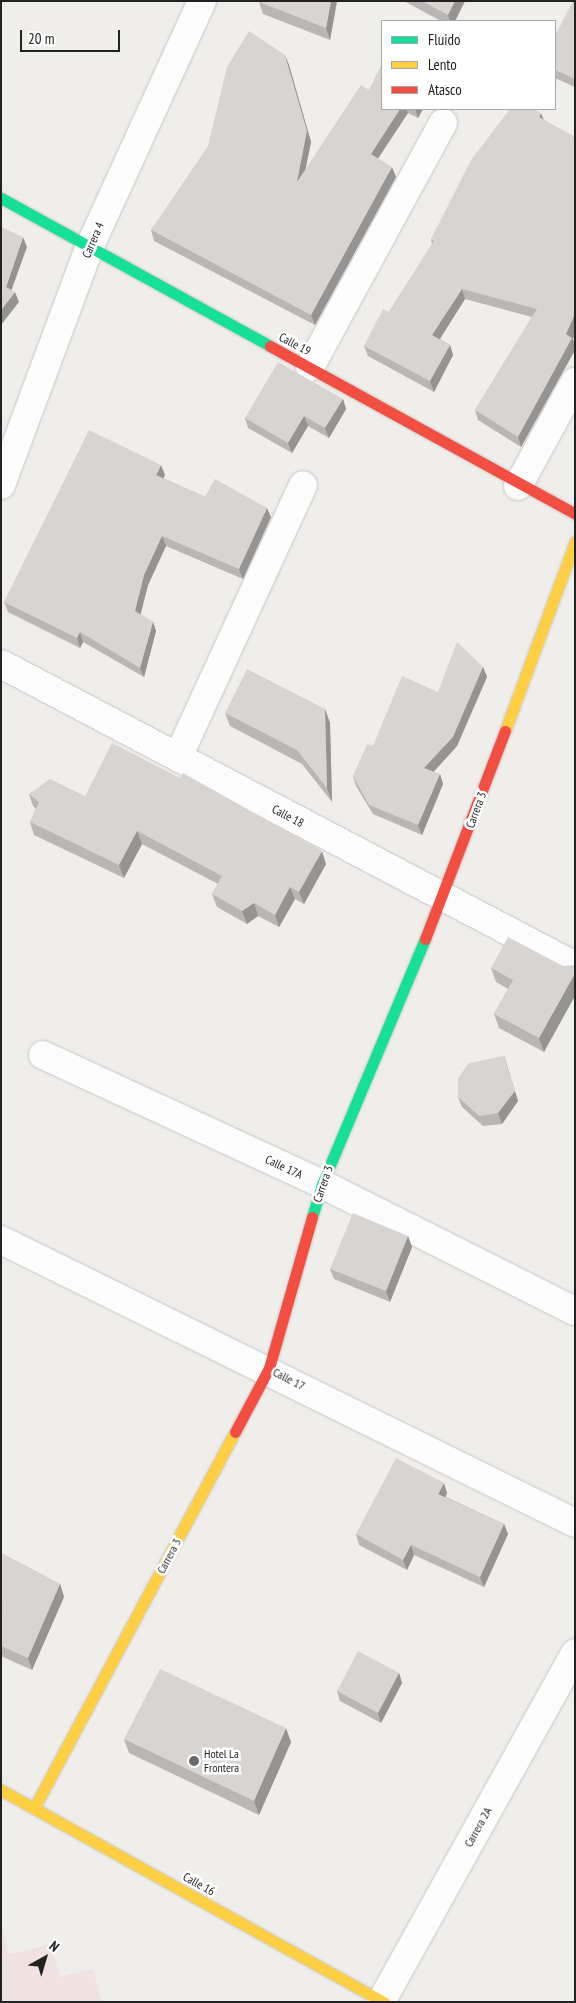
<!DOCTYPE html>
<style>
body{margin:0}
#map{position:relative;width:576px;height:2003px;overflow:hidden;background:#f0eeeb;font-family:"PT Sans Narrow",sans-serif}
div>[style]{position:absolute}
.commercial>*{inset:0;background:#f1e2e2}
.roads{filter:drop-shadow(0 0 1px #c7c6c5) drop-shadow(0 0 1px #c7c6c5)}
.street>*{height:28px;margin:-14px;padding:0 14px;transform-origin:14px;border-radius:14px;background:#fdfcfc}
.fast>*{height:11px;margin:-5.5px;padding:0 5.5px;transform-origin:5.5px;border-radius:5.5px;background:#16e098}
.slow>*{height:11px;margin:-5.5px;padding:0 5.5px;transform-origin:5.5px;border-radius:5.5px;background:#ffcf43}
.jam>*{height:11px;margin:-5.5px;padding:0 5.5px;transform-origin:5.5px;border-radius:5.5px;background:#f24e42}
.wall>*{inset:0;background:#b9b6b5}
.shaded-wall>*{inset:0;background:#969493}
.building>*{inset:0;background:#d7d4d2}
.dots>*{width:14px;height:14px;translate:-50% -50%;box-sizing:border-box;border:2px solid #fff;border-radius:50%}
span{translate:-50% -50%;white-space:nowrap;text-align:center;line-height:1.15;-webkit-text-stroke:5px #fff;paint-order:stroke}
.street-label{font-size:12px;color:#222}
.poi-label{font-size:12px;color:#222}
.left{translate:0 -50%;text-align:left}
.frame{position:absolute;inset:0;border:2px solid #222;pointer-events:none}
.legend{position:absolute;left:381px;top:20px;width:175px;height:90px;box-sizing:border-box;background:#fff;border:1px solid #a7a7a7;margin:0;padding:6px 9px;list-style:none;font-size:15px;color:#222}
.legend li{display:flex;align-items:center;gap:10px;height:25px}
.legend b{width:25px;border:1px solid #a7a7a7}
.north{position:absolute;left:20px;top:1933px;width:50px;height:50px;-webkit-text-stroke:4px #fff;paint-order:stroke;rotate:39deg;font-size:14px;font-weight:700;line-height:20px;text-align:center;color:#222}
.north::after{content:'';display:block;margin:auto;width:18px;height:22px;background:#222;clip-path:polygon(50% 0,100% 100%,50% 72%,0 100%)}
.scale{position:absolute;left:20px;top:30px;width:100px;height:22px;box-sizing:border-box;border:2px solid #222;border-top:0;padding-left:6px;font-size:15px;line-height:18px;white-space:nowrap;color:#222;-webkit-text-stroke:4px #fff;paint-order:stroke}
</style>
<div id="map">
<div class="commercial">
<div style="clip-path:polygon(1px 1924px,10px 1954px,51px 1944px,60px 1977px,93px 1969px,102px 2002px,1px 2002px)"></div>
</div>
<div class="roads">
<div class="street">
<div style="left:310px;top:367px;width:278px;rotate:-61.4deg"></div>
<div style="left:1px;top:485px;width:253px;rotate:-69.6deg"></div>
<div style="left:89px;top:248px;width:272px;rotate:-65.4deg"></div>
<div style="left:518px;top:486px;width:119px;rotate:-61.3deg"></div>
<div style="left:1px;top:664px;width:649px;rotate:27.75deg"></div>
<div style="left:178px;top:757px;width:299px;rotate:-65.3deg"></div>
<div style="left:43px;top:1055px;width:307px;rotate:24.8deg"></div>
<div style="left:322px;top:1184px;width:283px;rotate:26.7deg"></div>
<div style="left:1px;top:1240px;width:640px;rotate:26.24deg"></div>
<div style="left:381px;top:2002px;width:399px;rotate:-60.9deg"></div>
</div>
<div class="fast">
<div style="left:1px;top:198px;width:307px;rotate:28.8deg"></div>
<div style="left:312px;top:1217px;width:34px;rotate:-73deg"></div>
<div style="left:322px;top:1184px;width:266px;rotate:-67.2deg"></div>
</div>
<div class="slow">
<div style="left:505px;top:731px;width:202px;rotate:-69.7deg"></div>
<div style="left:1px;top:1790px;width:438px;rotate:29deg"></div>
<div style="left:34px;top:1808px;width:426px;rotate:-61.9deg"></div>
</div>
<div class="jam">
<div style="left:270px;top:346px;width:348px;rotate:28.8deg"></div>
<div style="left:425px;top:939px;width:223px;rotate:-69deg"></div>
<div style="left:235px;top:1432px;width:72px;rotate:-62deg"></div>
<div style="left:269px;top:1368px;width:157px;rotate:-74.1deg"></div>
</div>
</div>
<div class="wall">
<div style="clip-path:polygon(337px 1px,330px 40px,263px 14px,259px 2px)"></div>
<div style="clip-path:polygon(404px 1px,465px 1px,455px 21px,441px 21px)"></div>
<div style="clip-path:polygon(575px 1px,575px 87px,555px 78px,555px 36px)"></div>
<div style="clip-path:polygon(285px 55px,289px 65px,311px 142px,305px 170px,382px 109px,423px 109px,418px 118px,408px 113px,378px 159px,396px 177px,315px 325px,154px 241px,151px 230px)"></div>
<div style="clip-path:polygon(543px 120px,575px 137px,575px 333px,573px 339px,575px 345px,575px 350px,521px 447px,478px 420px,475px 410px,532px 317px,465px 299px,440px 339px,450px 345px,453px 355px,434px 392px,368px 356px,364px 346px,389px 312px,432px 244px,431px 239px)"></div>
<div style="clip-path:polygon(343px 399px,346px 409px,329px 438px,308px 426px,292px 453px,248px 428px,245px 418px)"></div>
<div style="clip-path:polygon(165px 475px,163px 478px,205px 497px,271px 517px,243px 579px,166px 546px,148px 585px,140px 614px,153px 622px,156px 631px,144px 677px,83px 642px,80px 648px,8px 612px,4px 602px)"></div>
<div style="clip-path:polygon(483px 667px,487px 677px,457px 746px,433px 772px,440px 774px,443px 784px,422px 835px,373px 814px,356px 786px,353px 776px,373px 746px,438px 692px)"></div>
<div style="clip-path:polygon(325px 709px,330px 723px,332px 802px,302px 764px,230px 726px,225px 713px)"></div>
<div style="clip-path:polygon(29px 794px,85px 796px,326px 864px,304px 904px,295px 899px,279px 927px,258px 916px,247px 924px,217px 907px,212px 894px,218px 884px,142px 844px,124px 878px,34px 835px,30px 822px,36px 809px,33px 806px)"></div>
<div style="clip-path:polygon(563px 966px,544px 1052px,499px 1028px,494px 1014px,508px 989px,496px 982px,491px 968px)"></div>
<div style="clip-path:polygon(504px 1056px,518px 1101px,502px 1124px,483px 1126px,462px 1107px,458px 1097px)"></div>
<div style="clip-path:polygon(408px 1236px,412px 1247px,390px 1302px,334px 1279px,330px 1269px)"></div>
<div style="clip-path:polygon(447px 1493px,446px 1497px,504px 1524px,508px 1534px,484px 1587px,414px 1555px,407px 1570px,359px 1545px,356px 1534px)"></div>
<div style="clip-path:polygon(1px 1553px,60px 1584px,64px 1597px,32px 1670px,1px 1656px)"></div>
<div style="clip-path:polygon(399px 1673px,402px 1683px,381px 1723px,340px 1701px,337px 1691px)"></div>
<div style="clip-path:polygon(124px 1739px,291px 1742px,259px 1815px,129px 1753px)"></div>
</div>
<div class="shaded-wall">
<div style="clip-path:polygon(331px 1px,337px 1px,330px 40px,326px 28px)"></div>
<div style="clip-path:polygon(455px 1px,465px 1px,455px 21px,450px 21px,448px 15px)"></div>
<div style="clip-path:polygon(285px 55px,289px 65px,311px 142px,301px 192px,297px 182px)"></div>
<div style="clip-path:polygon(400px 109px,406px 109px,408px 113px,374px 164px,371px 154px)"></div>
<div style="clip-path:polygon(415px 109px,423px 109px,418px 118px)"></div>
<div style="clip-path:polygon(541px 113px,545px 123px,539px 117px)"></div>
<div style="clip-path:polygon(392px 167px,396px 177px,315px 325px,311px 315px)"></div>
<div style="clip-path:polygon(23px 237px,27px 247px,9px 297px,6px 287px)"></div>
<div style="clip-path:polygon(462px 289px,465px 299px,436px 345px,432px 335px)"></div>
<div style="clip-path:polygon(15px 292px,19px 302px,1px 325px,1px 310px)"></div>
<div style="clip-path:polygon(575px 314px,575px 333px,573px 339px,575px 345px,575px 350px,521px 447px,518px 437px,566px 334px)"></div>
<div style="clip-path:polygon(450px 345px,453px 355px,434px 392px,430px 381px)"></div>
<div style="clip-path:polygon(343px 399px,346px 409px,329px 438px,325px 428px)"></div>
<div style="clip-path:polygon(304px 416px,308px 426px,292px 453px,288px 443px)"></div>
<div style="clip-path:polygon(161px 465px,165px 475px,160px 485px,156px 475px)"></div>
<div style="clip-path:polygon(267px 508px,271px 517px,243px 579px,239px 569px)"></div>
<div style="clip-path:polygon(162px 536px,166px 546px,148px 585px,139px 621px,135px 611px,144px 575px)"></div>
<div style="clip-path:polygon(153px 622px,156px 631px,144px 677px,140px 668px)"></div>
<div style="clip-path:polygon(80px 632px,83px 642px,80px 648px,77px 638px)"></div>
<div style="clip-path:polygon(483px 667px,487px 677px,457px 746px,428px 778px,424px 768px)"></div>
<div style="clip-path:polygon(325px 709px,330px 723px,332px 802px,327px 788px)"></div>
<div style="clip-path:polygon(440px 774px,443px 784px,422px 835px,418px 825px)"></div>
<div style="clip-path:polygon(137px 831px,142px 844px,124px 878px,119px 865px)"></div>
<div style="clip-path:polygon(322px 851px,326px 864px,304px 904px,299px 892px)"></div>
<div style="clip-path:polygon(290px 887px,295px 899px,279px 927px,275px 915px)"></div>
<div style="clip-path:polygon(254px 903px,258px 916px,247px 924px,242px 911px)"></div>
<div style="clip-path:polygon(575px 973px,575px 996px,544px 1052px,539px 1038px)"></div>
<div style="clip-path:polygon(504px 1056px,518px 1101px,502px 1124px,498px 1113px)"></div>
<div style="clip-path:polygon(408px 1236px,412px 1247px,390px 1302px,386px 1291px)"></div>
<div style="clip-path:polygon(444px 1483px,447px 1493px,442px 1504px,438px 1494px)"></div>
<div style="clip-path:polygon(504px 1524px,508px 1534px,484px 1587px,480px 1577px)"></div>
<div style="clip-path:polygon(411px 1545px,414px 1555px,407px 1570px,403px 1560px)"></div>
<div style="clip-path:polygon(60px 1584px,64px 1597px,32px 1670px,28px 1658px)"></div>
<div style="clip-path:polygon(399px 1673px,402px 1683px,381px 1723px,378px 1713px)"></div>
<div style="clip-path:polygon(286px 1728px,291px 1742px,259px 1815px,254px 1801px)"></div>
</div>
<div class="building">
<div style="clip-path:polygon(259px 1px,331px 1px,326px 28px,259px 2px)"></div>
<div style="clip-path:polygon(422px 1px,455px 1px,448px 15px)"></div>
<div style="clip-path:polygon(573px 1px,575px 1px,575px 79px,555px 70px,555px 36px)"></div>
<div style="clip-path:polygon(249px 31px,285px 55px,307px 131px,297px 182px,361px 85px,369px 90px,382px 63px,382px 109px,400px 109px,371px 154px,392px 167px,311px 315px,151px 230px,208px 146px,227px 67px)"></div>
<div style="clip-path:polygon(510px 109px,534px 109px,541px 113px,539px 117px,575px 137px,575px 314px,566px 334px,572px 338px,518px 437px,475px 410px,537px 309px,462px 289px,432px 335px,450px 345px,430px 381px,364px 346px,383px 309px,389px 312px,434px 241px,431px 239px,471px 160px)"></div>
<div style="clip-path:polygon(1px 227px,23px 237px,6px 287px,15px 292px,1px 310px)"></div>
<div style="clip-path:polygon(278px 362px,343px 399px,325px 428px,304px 416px,288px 443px,245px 418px)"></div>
<div style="clip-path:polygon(89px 430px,161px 465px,156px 475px,205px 497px,215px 479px,267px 508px,239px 569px,162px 536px,144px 575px,135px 611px,153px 622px,140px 668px,80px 632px,77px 638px,4px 602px)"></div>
<div style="clip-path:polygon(457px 642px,483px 667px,453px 737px,424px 768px,440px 774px,418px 825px,369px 805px,353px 776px,367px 744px,373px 746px,402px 676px,438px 692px)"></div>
<div style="clip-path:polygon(247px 669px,325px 709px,327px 788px,297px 750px,225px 713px)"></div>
<div style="clip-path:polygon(112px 743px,180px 778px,183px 773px,322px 851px,299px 892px,290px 887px,275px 915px,254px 903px,242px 911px,212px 894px,222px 876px,137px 831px,119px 865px,30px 822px,39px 802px,29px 794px,50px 779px,85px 796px)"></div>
<div style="clip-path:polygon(508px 937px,563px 966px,575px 965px,575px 973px,539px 1038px,494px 1014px,513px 980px,491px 968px)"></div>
<div style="clip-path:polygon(504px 1056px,515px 1091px,498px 1113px,479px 1116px,458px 1097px,458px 1078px,469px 1063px)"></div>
<div style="clip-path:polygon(353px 1213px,408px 1236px,386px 1291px,330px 1269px)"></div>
<div style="clip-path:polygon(396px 1458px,444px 1483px,438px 1494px,504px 1524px,480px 1577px,411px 1545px,403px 1560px,356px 1534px)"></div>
<div style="clip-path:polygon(1px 1553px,60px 1584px,28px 1658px,1px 1646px,1px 1612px,3px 1608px,1px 1607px)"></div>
<div style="clip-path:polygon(358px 1651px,399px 1673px,378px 1713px,337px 1691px)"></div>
<div style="clip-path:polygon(160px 1669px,286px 1728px,254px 1801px,124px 1739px)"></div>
</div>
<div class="dots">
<div style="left:194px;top:1761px;background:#6a6968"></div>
</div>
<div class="street-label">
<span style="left:93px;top:240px;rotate:-67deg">Carrera 4</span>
<span style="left:295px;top:344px;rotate:28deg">Calle 19</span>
<span style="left:476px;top:810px;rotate:-70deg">Carrera 3</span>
<span style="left:288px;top:816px;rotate:28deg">Calle 18</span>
<span style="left:284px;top:1167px;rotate:25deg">Calle 17A</span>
<span style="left:323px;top:1184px;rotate:-71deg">Carrera 3</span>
<span style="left:289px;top:1379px;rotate:27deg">Calle 17</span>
<span style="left:169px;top:1556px;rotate:-62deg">Carrera 3</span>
<span style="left:478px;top:1827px;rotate:-61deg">Carrera 2A</span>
<span style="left:199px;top:1884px;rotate:29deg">Calle 16</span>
</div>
<div class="poi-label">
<span class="left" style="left:204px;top:1761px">Hotel La<br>Frontera</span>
</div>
<div class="frame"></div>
<ul class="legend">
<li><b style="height:6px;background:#16e098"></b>Fluido</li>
<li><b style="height:6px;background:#ffcf43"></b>Lento</li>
<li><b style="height:6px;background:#f24e42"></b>Atasco</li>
</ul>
<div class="north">N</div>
<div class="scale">20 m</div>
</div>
